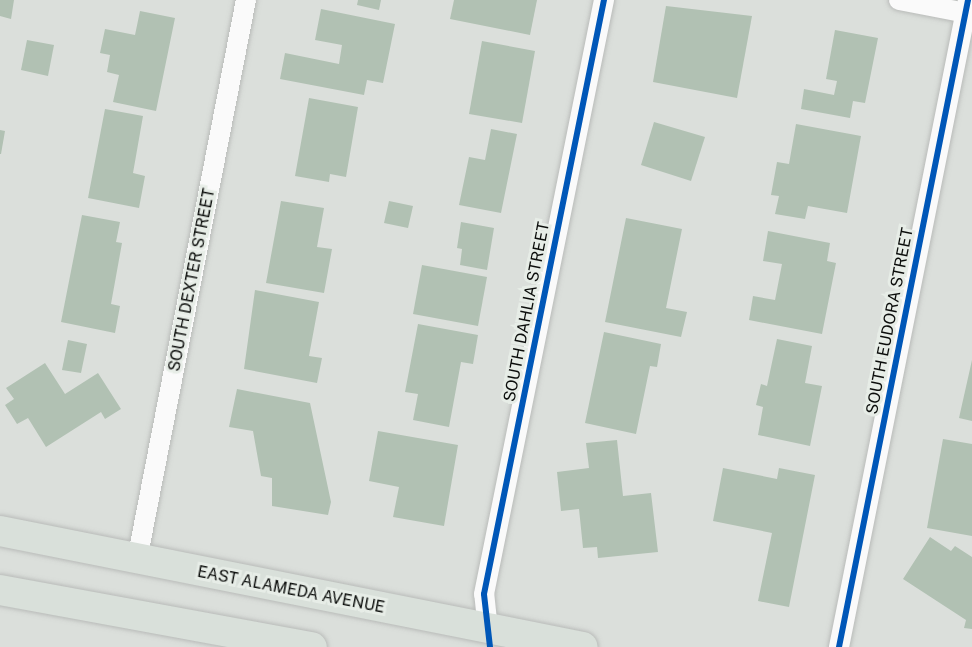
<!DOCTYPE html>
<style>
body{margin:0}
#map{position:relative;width:972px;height:647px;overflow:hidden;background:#dbdfdb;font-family:"Public Sans",sans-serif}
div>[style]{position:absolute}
.building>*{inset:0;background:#b1c1b3}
.roads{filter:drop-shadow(0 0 2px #b9bbb9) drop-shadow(0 0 2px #b9bbb9)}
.minor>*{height:20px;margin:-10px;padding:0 10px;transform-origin:10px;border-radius:10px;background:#fafafa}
.primary>*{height:30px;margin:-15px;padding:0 15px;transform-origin:15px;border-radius:15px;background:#d9e0da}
.cycleway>*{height:6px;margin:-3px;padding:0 3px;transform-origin:3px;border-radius:3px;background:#0057b8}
span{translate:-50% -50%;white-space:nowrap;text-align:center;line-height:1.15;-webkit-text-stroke:6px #e7ede7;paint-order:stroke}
.street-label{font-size:16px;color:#0b0d0b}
</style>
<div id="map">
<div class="building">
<div style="clip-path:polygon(0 0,14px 0,11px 19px,0 16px)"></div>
<div style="clip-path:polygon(358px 0,381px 0,379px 10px,357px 5px)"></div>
<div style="clip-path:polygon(454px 0,537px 0,530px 35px,450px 19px)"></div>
<div style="clip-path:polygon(666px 6px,752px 16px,737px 98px,653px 82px)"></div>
<div style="clip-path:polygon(321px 9px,395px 24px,383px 83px,367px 80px,364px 95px,280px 79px,285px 53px,339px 64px,342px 45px,315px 40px)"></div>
<div style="clip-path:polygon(140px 11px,175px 18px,156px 111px,113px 102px,119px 75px,107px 72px,110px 55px,100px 53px,105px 29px,135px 35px)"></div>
<div style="clip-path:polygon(835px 30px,878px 38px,865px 103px,853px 101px,850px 118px,801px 109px,804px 89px,834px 95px,837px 81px,826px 79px)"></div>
<div style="clip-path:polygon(27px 40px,54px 45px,48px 76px,21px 70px)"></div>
<div style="clip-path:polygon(482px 41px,535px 51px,522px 123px,469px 114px)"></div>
<div style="clip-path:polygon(309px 98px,358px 107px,346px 177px,330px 174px,329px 182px,295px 176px)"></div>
<div style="clip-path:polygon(105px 109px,143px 116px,133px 173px,145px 176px,139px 208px,88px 198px)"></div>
<div style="clip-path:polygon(654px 122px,705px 137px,691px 181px,641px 165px)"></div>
<div style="clip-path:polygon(796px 124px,861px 136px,847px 213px,808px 206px,805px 219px,775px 214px,779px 196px,771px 195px,777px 162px,789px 164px)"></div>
<div style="clip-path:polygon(491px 129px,517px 134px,501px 213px,459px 205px,469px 157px,485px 160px)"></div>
<div style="clip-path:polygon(0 130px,5px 131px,1px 154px,0 154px)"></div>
<div style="clip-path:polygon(281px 201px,324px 208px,317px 247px,332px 249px,324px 293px,266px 283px)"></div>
<div style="clip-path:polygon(389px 201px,413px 206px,408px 228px,384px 223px)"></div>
<div style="clip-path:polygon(82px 215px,120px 222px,116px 242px,122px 243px,111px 304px,120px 306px,115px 333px,61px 322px)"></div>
<div style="clip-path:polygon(626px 218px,682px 229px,666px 308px,687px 312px,681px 337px,605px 322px)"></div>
<div style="clip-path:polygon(461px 222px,494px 228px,487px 270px,460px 265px,462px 249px,457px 248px)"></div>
<div style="clip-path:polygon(768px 231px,830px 243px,827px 261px,836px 263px,822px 334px,749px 320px,753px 296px,775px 300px,782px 264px,763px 261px)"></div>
<div style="clip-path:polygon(422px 265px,487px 277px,478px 326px,413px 314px)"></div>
<div style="clip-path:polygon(255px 290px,319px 302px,309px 356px,322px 358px,317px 383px,244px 369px)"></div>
<div style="clip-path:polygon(418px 324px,478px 335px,473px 364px,461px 362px,449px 427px,413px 420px,418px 394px,405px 392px)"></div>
<div style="clip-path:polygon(604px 332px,661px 344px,657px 367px,650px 366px,636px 434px,585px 423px)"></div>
<div style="clip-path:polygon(777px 339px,812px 346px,805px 383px,822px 386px,810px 446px,758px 435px,763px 407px,756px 405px,761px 384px,767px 386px)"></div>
<div style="clip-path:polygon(68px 340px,87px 344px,81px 373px,62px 370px)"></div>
<div style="clip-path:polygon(972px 360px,972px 421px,959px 418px)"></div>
<div style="clip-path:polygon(45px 363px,65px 394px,98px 373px,121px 409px,105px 419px,101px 412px,46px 447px,28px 418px,17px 424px,5px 405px,14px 399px,6px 388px)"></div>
<div style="clip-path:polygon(237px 389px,310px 403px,331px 502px,328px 515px,272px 506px,272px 478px,261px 476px,253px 431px,229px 427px)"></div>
<div style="clip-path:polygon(378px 431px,458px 445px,444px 526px,393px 517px,399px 487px,369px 481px)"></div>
<div style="clip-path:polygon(943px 439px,972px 444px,972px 536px,927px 528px)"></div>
<div style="clip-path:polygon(617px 440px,623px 496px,651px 493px,658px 552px,598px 558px,597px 547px,583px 548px,579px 509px,561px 511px,557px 472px,589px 468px,586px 443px)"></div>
<div style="clip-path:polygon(723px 468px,777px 479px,779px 468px,815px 475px,789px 607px,758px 601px,772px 533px,713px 521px)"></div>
<div style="clip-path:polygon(930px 537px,951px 551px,955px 546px,972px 557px,972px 629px,964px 628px,966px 620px,903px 579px)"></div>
</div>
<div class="roads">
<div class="minor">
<div style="left:899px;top:0;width:74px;rotate:10.9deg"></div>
<div style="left:137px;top:560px;width:571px;rotate:-78.99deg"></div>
<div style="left:488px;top:630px;width:36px;rotate:-96deg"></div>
<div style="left:484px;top:594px;width:606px;rotate:-78.58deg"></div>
<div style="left:839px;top:647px;width:660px;rotate:-78.72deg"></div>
</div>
<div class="primary">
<div style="left:0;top:531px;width:594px;rotate:11.25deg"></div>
<div style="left:0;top:590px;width:317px;rotate:10.4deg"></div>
</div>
</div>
<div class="cycleway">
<div style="left:490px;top:647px;width:53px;rotate:-96.5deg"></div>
<div style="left:484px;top:594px;width:606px;rotate:-78.58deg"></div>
<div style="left:839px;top:647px;width:660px;rotate:-78.72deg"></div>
</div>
<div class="street-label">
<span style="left:192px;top:280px;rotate:-79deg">SOUTH DEXTER STREET</span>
<span style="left:527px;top:312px;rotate:-79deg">SOUTH DAHLIA STREET</span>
<span style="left:890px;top:321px;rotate:-79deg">SOUTH EUDORA STREET</span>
<span style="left:291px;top:590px;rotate:11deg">EAST ALAMEDA AVENUE</span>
</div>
</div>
